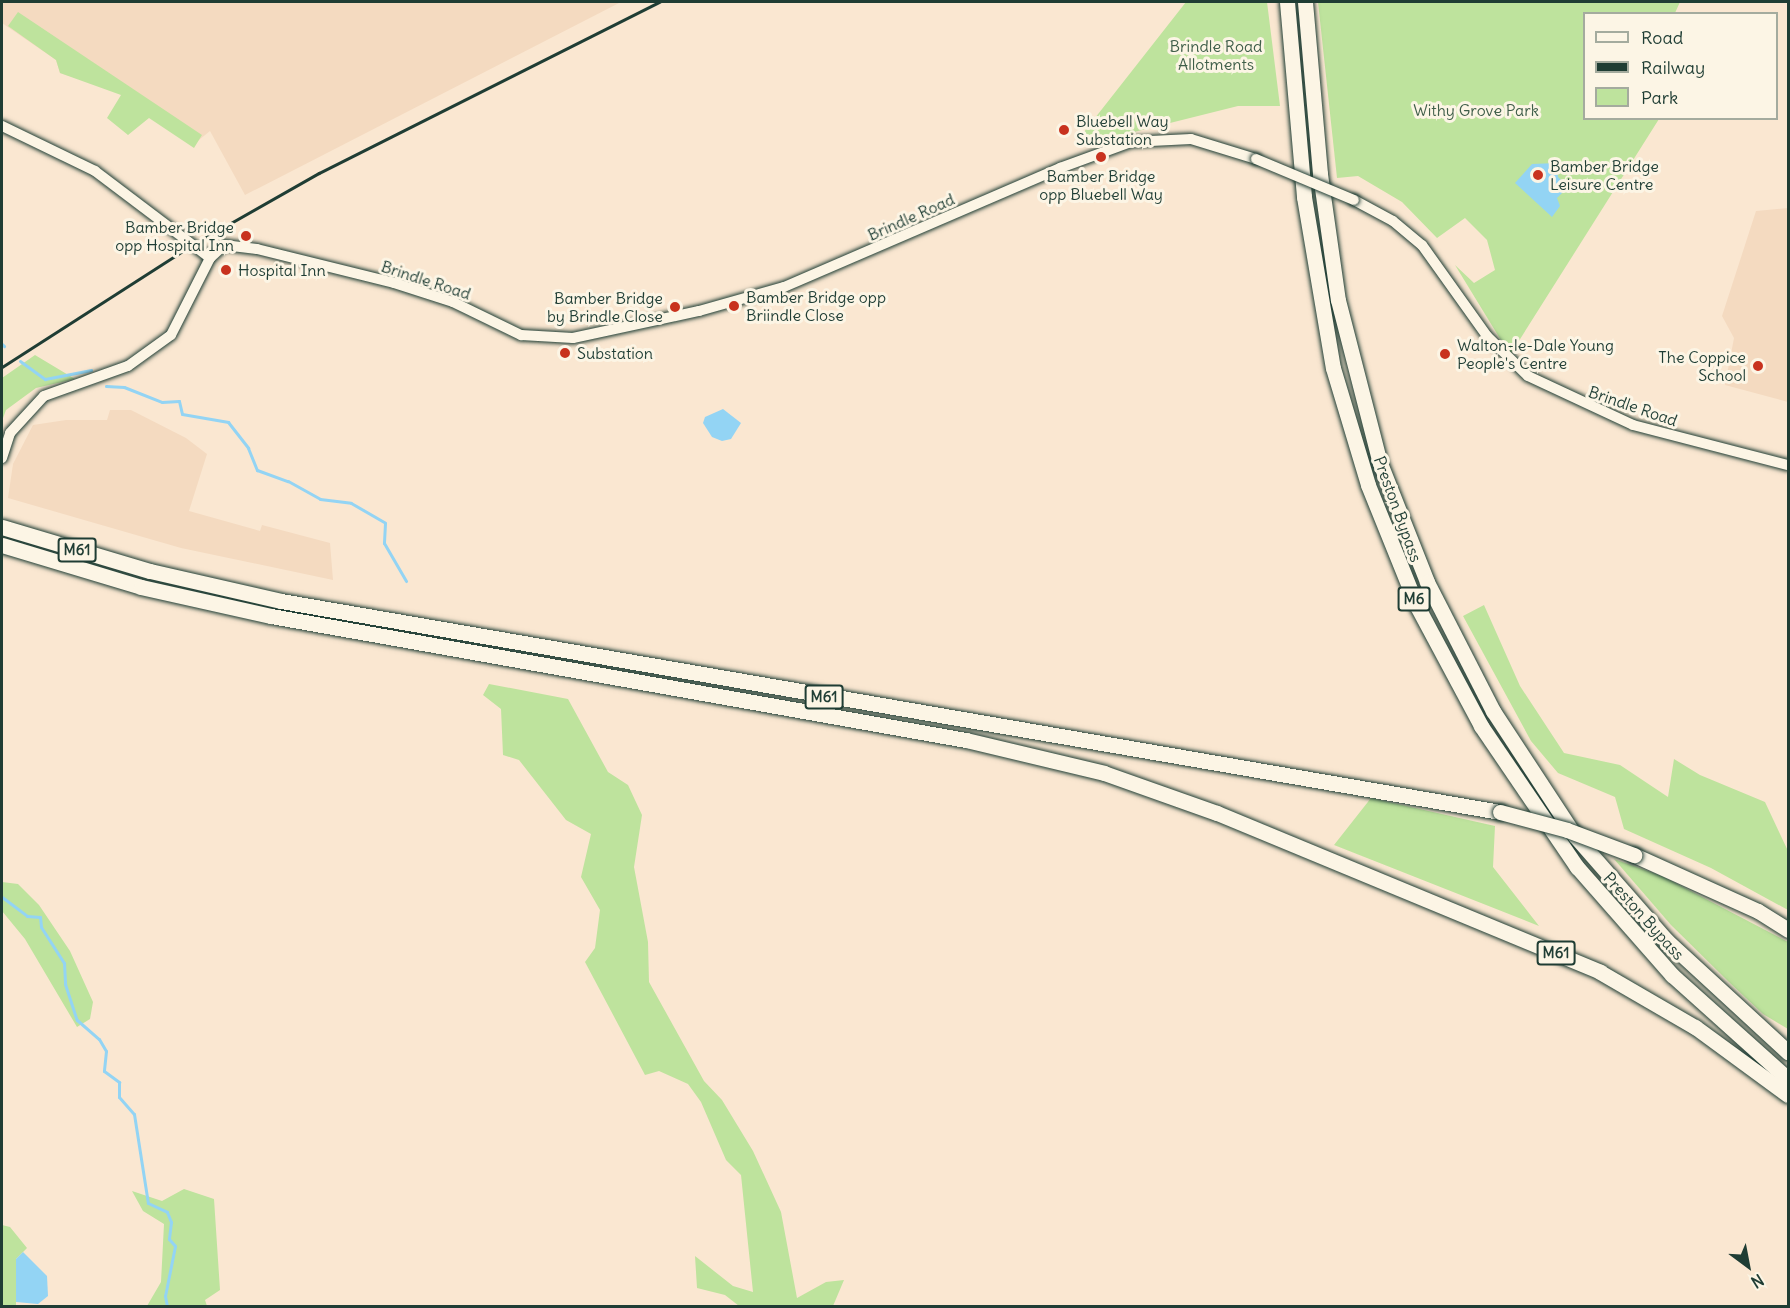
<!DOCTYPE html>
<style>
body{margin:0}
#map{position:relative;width:1790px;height:1308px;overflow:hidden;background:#fae7d1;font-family:Delius,sans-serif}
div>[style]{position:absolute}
.built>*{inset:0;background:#f4dac0}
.green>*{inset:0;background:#bee39d}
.water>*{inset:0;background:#93d4f4}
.stream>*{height:3px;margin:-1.5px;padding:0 1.5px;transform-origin:1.5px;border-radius:1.5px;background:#93d4f4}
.roads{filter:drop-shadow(0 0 2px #1f3d34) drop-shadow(0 0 2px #1f3d34)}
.secondary>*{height:10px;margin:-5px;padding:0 5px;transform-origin:5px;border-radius:5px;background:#fcf5e5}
.highway>*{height:15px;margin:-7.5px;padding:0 7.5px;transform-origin:7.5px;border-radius:7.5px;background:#fcf5e5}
.rail>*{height:3px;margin:-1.5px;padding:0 1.5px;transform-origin:1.5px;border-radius:1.5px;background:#1f3d34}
.bridges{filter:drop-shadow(0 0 2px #1f3d34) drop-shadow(0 0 2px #1f3d34)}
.secondary-bridge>*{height:10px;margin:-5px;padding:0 5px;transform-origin:5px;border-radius:5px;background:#fcf5e5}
.highway-bridge>*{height:15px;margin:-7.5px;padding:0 7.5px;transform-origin:7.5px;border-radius:7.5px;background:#fcf5e5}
.dots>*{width:16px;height:16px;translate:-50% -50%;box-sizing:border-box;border:3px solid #fcf5e5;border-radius:50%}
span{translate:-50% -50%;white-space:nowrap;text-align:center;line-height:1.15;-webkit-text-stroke:6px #fcf5e5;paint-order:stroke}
.shield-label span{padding:2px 4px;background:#fcf5e5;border:2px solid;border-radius:4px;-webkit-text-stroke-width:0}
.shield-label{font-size:15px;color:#1f3d34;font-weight:700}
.park-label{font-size:16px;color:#3f5e49}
.poi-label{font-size:16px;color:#1f3d34}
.left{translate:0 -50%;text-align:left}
.right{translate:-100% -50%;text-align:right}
.street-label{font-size:16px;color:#1f3d34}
.frame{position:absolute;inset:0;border:3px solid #1f3d34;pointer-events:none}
.legend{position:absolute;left:1583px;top:12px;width:195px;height:108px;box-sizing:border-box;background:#fcf5e5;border:2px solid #a4ab9e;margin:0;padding:8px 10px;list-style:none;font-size:18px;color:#1f3d34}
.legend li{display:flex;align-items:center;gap:12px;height:30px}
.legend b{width:30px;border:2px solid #a4ab9e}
.north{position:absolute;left:1718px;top:1236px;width:60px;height:60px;-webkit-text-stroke:4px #fcf5e5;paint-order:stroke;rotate:148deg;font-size:16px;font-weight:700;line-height:24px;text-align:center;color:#1f3d34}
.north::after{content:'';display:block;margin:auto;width:21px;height:27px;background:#1f3d34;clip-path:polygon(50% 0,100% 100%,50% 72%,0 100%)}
</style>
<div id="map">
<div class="built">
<div style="clip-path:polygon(2px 2px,621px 2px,245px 195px,210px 131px,194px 144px,122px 93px,60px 73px,56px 60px,2px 23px)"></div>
<div style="clip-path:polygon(1788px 208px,1788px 402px,1725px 385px,1734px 338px,1722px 316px,1756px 211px)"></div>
<div style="clip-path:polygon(110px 410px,131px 410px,186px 438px,207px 454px,189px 511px,260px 531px,262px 525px,330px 543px,333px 580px,181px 548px,8px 498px,13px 464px,33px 425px,66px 420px,107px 420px)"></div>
</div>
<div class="green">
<div style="clip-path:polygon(1186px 2px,1267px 2px,1280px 106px,1238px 106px,1082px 145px,1084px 132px)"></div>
<div style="clip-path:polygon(1318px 2px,1680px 2px,1675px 13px,1584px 14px,1584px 118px,1659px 119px,1510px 355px,1455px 265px,1474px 283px,1495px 270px,1487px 240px,1465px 218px,1437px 238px,1402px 202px,1358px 176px,1337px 178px)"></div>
<div style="clip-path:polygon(18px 12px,202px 135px,194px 148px,149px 118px,128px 135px,107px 118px,121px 95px,60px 73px,56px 60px,8px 26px)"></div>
<div style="clip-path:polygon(35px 355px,75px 379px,36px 388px,6px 410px,2px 421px,2px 378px)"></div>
<div style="clip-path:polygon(1484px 605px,1520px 686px,1564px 753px,1620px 765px,1668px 797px,1674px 759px,1700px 775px,1765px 802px,1788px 851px,1788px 910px,1711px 868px,1624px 829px,1615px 797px,1558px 773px,1531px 741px,1463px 616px)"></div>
<div style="clip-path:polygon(489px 684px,568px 699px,608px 772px,628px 785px,642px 815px,634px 867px,648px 942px,649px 982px,704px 1081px,722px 1100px,753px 1151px,781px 1212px,797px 1298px,826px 1282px,844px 1280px,833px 1306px,739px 1306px,725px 1295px,697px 1288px,695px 1256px,733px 1286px,753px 1292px,741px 1175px,726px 1160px,701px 1102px,688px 1084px,659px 1071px,645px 1075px,585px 962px,595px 948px,600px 910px,581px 877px,591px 834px,566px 820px,519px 760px,503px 755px,501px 709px,483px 695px)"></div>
<div style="clip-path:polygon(1371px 798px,1495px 826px,1493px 867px,1539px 926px,1334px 845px)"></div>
<div style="clip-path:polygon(1614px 859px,1662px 876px,1788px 942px,1788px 1029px,1763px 1014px,1730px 983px,1671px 925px)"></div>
<div style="clip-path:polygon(2px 882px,18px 884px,39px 905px,70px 951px,93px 1002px,90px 1019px,77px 1027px,25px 939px,2px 911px)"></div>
<div style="clip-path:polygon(184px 1189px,214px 1199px,220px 1290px,205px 1300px,207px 1306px,147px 1306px,161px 1282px,164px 1224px,143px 1211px,132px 1191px,162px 1201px)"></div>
<div style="clip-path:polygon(2px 1225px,10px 1227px,27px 1248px,16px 1259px,16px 1306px,2px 1306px)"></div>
</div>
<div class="water">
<div style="clip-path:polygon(1557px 163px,1558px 177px,1568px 187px,1557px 198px,1560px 206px,1552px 217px,1515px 183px,1532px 164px)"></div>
<div style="clip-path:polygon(723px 409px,741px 423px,731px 439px,722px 441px,712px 437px,703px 423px,705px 417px)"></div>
<div style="clip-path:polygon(23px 1252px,47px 1276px,48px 1296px,38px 1304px,16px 1302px,16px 1259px)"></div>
</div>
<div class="stream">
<div style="left:2px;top:344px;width:3px;rotate:45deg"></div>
<div style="left:20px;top:361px;width:31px;rotate:36deg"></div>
<div style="left:45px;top:379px;width:47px;rotate:-11.1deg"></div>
<div style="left:106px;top:386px;width:18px;rotate:3deg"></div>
<div style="left:124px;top:387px;width:41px;rotate:21.5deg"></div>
<div style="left:162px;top:402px;width:17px;rotate:-3deg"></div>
<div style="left:179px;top:401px;width:13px;rotate:77deg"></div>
<div style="left:182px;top:414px;width:47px;rotate:9.9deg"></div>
<div style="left:228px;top:422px;width:33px;rotate:52deg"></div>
<div style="left:248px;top:448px;width:24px;rotate:68deg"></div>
<div style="left:257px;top:470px;width:33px;rotate:20deg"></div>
<div style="left:288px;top:481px;width:37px;rotate:29deg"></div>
<div style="left:320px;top:499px;width:31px;rotate:7deg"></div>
<div style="left:351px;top:503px;width:39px;rotate:30deg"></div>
<div style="left:385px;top:523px;width:20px;rotate:93deg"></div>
<div style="left:384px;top:543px;width:44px;rotate:59.9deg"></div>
<div style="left:2px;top:897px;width:31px;rotate:37deg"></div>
<div style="left:27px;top:916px;width:13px;rotate:4deg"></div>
<div style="left:40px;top:917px;width:10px;rotate:84deg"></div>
<div style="left:41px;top:927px;width:43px;rotate:57.4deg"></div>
<div style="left:64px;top:963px;width:21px;rotate:87deg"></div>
<div style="left:65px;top:984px;width:38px;rotate:72deg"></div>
<div style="left:77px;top:1020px;width:29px;rotate:41deg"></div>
<div style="left:99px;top:1039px;width:14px;rotate:60deg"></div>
<div style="left:106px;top:1051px;width:20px;rotate:96deg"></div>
<div style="left:104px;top:1071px;width:19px;rotate:36deg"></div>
<div style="left:119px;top:1082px;width:15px;rotate:90deg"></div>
<div style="left:119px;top:1097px;width:23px;rotate:49deg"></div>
<div style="left:134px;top:1114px;width:90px;rotate:81.1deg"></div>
<div style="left:148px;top:1203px;width:21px;rotate:25deg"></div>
<div style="left:167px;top:1212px;width:11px;rotate:68deg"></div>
<div style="left:171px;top:1222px;width:17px;rotate:97deg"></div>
<div style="left:169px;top:1239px;width:9px;rotate:49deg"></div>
<div style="left:175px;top:1246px;width:51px;rotate:101.3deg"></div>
<div style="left:165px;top:1296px;width:10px;rotate:79deg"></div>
</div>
<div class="roads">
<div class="secondary">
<div style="left:2px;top:126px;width:103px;rotate:25.8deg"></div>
<div style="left:95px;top:171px;width:144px;rotate:37.1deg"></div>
<div style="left:1354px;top:200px;width:44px;rotate:28.3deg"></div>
<div style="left:1393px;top:221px;width:38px;rotate:40deg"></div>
<div style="left:1422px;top:245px;width:112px;rotate:54.5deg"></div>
<div style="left:1487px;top:336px;width:57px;rotate:44.3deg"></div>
<div style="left:1528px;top:376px;width:116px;rotate:25deg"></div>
<div style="left:1633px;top:425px;width:160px;rotate:14.5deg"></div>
<div style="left:2px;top:458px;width:26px;rotate:-72deg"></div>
<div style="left:10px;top:433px;width:50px;rotate:-47.4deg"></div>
<div style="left:44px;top:396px;width:89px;rotate:-19.7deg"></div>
<div style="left:128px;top:366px;width:53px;rotate:-35.8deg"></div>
<div style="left:171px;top:335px;width:86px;rotate:-63.1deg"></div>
<div style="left:210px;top:258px;width:19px;rotate:-43deg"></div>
<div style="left:224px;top:245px;width:33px;rotate:7deg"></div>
<div style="left:257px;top:249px;width:141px;rotate:13.9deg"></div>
<div style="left:394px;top:283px;width:62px;rotate:17.9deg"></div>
<div style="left:453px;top:302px;width:76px;rotate:25.9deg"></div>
<div style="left:521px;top:335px;width:52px;rotate:3.3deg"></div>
<div style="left:573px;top:338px;width:129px;rotate:-12.1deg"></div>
<div style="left:699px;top:311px;width:88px;rotate:-15.8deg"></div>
<div style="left:784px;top:287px;width:301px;rotate:-23.3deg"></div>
<div style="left:1060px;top:168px;width:76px;rotate:-20.1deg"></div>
<div style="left:1131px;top:142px;width:60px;rotate:-2.9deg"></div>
<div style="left:1191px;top:139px;width:68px;rotate:17.1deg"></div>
</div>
<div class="highway">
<div style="left:1287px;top:2px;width:196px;rotate:85deg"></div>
<div style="left:1304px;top:197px;width:173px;rotate:80.4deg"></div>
<div style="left:1333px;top:368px;width:122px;rotate:73.3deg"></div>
<div style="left:1368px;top:485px;width:131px;rotate:68deg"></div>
<div style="left:1417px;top:606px;width:136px;rotate:61.9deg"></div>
<div style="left:1481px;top:726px;width:171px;rotate:55.8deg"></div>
<div style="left:1577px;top:867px;width:144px;rotate:48.7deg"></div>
<div style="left:1672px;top:975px;width:156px;rotate:41.9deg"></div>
<div style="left:1305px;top:2px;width:173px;rotate:85deg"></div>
<div style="left:1320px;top:174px;width:127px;rotate:81.9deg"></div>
<div style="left:1338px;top:300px;width:168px;rotate:75.6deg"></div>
<div style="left:1380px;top:463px;width:128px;rotate:68.4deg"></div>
<div style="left:1427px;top:582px;width:145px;rotate:62.9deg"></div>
<div style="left:1493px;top:711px;width:149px;rotate:56.7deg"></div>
<div style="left:1575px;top:836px;width:138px;rotate:48.8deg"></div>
<div style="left:1666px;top:940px;width:166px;rotate:42.6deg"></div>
<div style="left:2px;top:527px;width:154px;rotate:16.6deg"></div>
<div style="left:150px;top:571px;width:134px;rotate:12.9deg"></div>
<div style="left:281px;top:601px;width:1237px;rotate:9.82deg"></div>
<div style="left:2px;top:545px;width:145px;rotate:16.8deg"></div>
<div style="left:141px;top:587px;width:133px;rotate:12.6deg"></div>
<div style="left:271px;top:616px;width:706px;rotate:10.12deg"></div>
<div style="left:966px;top:740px;width:142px;rotate:13.4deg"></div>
<div style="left:1104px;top:773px;width:120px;rotate:19.5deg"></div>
<div style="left:1217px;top:813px;width:415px;rotate:22.5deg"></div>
<div style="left:1600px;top:972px;width:110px;rotate:30.1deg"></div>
<div style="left:1695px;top:1027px;width:115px;rotate:36.2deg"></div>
<div style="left:1634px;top:855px;width:136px;rotate:24.3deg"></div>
<div style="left:1758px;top:911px;width:36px;rotate:32deg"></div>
</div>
</div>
<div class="rail">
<div style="left:2px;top:367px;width:226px;rotate:-32.7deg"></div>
<div style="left:192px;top:245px;width:146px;rotate:-29.6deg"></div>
<div style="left:319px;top:173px;width:381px;rotate:-26.7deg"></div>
</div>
<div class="bridges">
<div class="secondary-bridge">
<div style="left:1256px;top:159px;width:106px;rotate:22.7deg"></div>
</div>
<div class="highway-bridge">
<div style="left:1500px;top:812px;width:69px;rotate:15deg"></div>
<div style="left:1567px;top:830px;width:72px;rotate:20.5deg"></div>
</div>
</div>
<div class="dots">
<div style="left:1064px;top:130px;background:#c8321e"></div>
<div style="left:1101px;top:157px;background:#c8321e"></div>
<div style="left:1538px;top:175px;background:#c8321e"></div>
<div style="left:246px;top:236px;background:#c8321e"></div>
<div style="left:226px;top:270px;background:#c8321e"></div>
<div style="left:734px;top:306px;background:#c8321e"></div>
<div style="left:675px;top:307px;background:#c8321e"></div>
<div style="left:565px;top:353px;background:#c8321e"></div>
<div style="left:1445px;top:354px;background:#c8321e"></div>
<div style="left:1758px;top:366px;background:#c8321e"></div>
</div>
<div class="shield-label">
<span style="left:77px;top:550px">M61</span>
<span style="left:1414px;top:599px">M6</span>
<span style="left:824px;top:697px">M61</span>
<span style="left:1556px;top:953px">M61</span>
</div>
<div class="park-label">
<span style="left:1216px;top:55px">Brindle Road<br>Allotments</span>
<span style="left:1476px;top:110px">Withy Grove Park</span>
</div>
<div class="poi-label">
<span class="left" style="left:1076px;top:130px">Bluebell Way<br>Substation</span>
<span class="left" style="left:1550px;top:175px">Bamber Bridge<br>Leisure Centre</span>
<span style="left:1101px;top:185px">Bamber Bridge<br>opp Bluebell Way</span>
<span class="right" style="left:234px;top:236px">Bamber Bridge<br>opp Hospital Inn</span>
<span class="left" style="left:238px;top:270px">Hospital Inn</span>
<span class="left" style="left:746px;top:306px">Bamber Bridge opp<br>Briindle Close</span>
<span class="right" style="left:663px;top:307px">Bamber Bridge<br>by Brindle Close</span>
<span class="left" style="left:1457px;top:354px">Walton-le-Dale Young<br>People's Centre</span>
<span class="left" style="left:577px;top:353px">Substation</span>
<span class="right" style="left:1746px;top:366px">The Coppice<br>School</span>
</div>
<div class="street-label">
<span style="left:911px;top:217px;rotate:-24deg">Brindle Road</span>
<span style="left:426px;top:280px;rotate:18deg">Brindle Road</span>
<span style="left:1633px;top:406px;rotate:19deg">Brindle Road</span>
<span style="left:1398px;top:509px;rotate:70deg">Preston Bypass</span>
<span style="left:1644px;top:916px;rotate:48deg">Preston Bypass</span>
</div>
<div class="frame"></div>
<ul class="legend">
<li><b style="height:8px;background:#fcf5e5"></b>Road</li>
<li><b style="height:8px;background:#1f3d34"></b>Railway</li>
<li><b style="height:16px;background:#bee39d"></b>Park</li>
</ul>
<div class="north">N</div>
</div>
